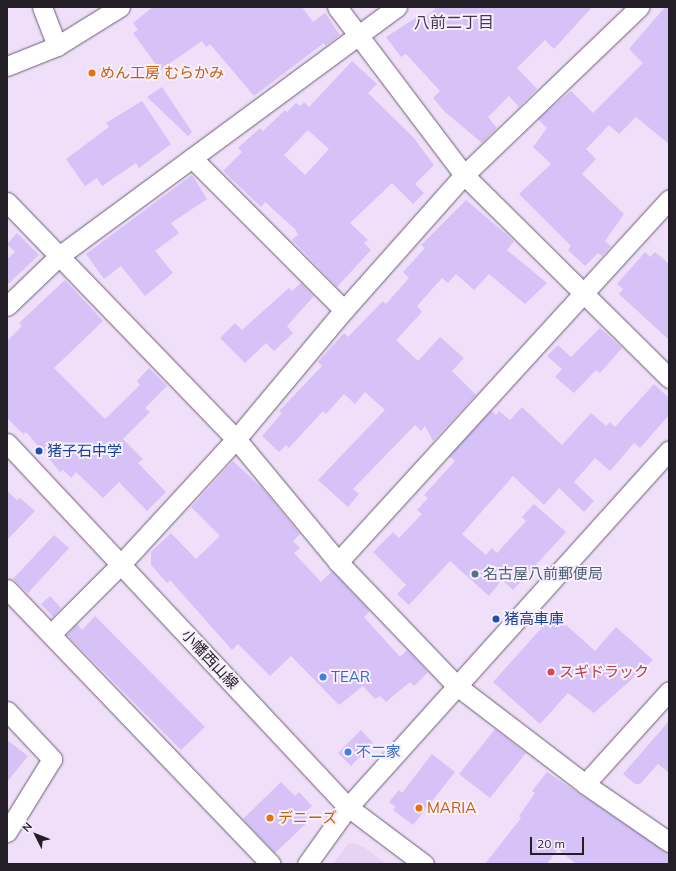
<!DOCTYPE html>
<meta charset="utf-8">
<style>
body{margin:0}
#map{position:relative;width:676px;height:871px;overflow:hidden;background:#efdff9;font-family:Mulish,"Noto Sans JP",sans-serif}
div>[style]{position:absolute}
.built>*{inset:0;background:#e6d2f2}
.building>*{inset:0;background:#d6c2f7}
.roads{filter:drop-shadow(0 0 1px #6b5d73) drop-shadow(0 0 1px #6b5d73)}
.minor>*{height:19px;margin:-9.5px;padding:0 9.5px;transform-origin:9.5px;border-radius:9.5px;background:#fff}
.dots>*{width:11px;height:11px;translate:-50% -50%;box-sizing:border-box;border:2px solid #f8effe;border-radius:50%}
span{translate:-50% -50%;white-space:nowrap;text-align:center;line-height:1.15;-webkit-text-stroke:4px #f8effe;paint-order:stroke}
.food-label{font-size:15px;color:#c56008}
.left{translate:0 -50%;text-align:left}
.transit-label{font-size:15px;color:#164399}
.service-label{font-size:15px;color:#4e5e75}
.street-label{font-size:15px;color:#241e27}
.health-label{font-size:15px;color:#be3a42}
.shop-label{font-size:15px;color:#366cbe}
.neighbourhood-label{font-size:16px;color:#473a4f}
.frame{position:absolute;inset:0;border:8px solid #241e27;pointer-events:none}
.north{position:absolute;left:16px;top:815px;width:40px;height:40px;-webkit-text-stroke:3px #f8effe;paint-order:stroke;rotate:312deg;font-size:11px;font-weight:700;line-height:16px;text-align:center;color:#241e27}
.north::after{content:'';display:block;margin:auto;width:14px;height:18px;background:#241e27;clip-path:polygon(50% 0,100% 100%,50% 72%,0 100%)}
.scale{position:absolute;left:530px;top:837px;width:54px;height:18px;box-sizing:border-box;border:2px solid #241e27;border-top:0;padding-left:5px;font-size:12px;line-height:14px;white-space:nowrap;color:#241e27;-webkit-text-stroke:3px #f8effe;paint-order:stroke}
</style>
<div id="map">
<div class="built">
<div style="clip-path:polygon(353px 843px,365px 848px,386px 864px,333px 864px,347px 845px)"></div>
</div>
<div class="building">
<div style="clip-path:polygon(153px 7px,302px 7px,313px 22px,325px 13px,340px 35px,325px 46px,324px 43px,254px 96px,210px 44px,206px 47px,202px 41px,160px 70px,133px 33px,138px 30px,133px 23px)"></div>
<div style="clip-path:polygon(437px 7px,592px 7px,554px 49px,545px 40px,517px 68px,537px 89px,519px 107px,509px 96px,488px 117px,497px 128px,482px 143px,445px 112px,433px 98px,440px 91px,406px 54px,401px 57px,386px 37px,420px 15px,428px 15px)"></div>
<div style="clip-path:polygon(665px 7px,669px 7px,669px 144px,636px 117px,619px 134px,609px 125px,586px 149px,596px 159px,582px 174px,624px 214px,605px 241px,611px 246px,602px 256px,598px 253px,585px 266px,568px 250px,571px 246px,519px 194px,551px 164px,533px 147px,547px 128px,538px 119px,571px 91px,593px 113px,643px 63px,629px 49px)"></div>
<div style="clip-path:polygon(evenodd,352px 61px,377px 84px,368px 93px,413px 137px,434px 165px,415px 184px,424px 193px,413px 204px,392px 183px,350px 223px,368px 240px,364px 243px,371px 250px,337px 287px,292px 240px,298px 235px,295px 229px,265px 202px,261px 207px,223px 171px,242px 152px,238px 148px,260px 128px,263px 131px,285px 110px,287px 112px,296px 103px,300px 106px,304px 102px,309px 107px,352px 61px,308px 130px,329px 149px,305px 175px,284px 155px,308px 130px)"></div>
<div style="clip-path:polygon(162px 87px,192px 132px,188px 136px,147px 97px)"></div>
<div style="clip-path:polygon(142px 101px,171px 144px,139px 168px,136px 163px,102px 186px,97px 178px,85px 186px,66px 159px,109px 127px,106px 123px)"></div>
<div style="clip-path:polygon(192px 175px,207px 199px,171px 223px,179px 233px,155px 251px,173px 273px,145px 296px,121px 266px,104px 279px,86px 254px)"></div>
<div style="clip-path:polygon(466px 200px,514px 241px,507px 250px,547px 283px,525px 304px,489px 274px,474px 290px,456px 274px,448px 283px,442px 278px,417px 306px,422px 312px,396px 340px,418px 361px,440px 337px,464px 358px,452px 371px,476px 395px,433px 441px,425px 426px,421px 431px,415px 425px,353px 489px,359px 494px,348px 507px,318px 480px,385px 410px,365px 392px,355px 404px,344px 394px,326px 414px,323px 411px,289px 448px,286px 445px,279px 452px,262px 436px,282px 413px,279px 411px,322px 366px,318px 362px,344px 333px,348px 337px,383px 301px,386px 304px,409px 278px,403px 272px,425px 248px,421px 245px)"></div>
<div style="clip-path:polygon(17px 233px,39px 255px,7px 285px,7px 259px,15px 252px,7px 244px)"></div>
<div style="clip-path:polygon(645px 252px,650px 257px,655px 252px,669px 264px,669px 340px,619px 294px,623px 289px,617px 284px)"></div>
<div style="clip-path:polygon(65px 280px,103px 321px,54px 368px,105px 419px,140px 385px,137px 381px,149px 368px,167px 386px,145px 408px,150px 412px,123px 439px,143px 459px,138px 463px,166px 492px,147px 511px,119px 482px,103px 498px,76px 472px,71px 478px,63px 470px,60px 472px,26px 432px,23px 434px,7px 418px,7px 341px,22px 326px,19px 323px)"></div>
<div style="clip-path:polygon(301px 283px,314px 296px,287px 326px,293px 333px,274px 351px,266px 343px,245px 363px,220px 338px,235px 323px,242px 330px,289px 288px,292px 291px)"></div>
<div style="clip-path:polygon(600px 328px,622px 348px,600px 373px,596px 370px,574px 393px,555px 377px,562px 369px,547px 356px,558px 345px,571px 357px)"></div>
<div style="clip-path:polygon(654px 384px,669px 398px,669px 415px,640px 448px,634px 443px,610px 471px,595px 458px,574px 482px,594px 501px,584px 512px,559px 488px,544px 505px,513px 476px,462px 534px,486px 555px,492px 548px,497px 553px,526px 521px,522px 517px,534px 504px,566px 532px,513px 590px,502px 580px,489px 596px,450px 561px,409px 605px,397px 594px,406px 585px,373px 552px,393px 532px,399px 538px,422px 514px,417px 510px,428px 498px,424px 495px,455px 461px,449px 456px,491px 410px,496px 415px,499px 411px,510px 420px,522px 407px,562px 445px,591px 413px,606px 426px,610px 422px,615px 427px)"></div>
<div style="clip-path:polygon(233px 461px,263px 489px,300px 534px,293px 541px,300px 548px,294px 553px,321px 582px,332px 571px,370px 611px,364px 617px,400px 657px,407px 650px,428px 672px,414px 686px,410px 682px,386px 702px,380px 696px,375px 699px,363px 686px,339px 705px,291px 656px,270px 676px,238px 644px,232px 650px,170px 580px,167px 583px,151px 565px,151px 552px,171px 533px,196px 559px,220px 536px,191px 507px)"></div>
<div style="clip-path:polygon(7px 491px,17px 500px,20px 498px,35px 511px,7px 540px)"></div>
<div style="clip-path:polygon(54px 535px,69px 548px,28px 593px,13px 579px)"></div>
<div style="clip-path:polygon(50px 596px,61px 608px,53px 617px,41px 604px)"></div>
<div style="clip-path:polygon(554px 614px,595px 651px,616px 627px,653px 660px,594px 713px,568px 693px,540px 724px,493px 682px)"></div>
<div style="clip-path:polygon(95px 616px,205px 727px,181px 750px,67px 635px,77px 624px,82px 630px)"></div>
<div style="clip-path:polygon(669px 721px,669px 773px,658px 764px,640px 784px,635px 784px,623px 774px)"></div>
<div style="clip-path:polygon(495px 729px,526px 753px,490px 798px,459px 774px)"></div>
<div style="clip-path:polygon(361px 730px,373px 743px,351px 766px,338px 753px)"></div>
<div style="clip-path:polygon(7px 740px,28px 756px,7px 782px)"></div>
<div style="clip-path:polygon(432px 754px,455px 772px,413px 825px,393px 810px,396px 807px,389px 802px,399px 790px,402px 793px)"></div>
<div style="clip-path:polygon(547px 772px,669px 853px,669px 864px,576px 864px,558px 849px,547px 864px,485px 864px,521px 818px,519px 816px,535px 793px,532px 791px)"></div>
<div style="clip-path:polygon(281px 782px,295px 796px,299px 792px,312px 806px,306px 811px,312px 818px,275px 853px,243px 819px)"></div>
</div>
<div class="roads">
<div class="minor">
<div style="left:42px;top:7px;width:42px;rotate:69deg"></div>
<div style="left:337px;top:7px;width:211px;rotate:52.9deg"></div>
<div style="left:464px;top:175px;width:289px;rotate:44.7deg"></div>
<div style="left:7px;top:66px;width:54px;rotate:-21.8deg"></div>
<div style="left:57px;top:46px;width:74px;rotate:-31.8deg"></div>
<div style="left:192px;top:158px;width:215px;rotate:45deg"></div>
<div style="left:7px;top:202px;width:330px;rotate:46deg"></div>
<div style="left:236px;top:439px;width:160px;rotate:50.3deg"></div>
<div style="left:338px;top:562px;width:172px;rotate:46.2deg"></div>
<div style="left:457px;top:686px;width:161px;rotate:37.4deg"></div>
<div style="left:585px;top:784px;width:102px;rotate:34.6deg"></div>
<div style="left:7px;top:306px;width:72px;rotate:-43.9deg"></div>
<div style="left:59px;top:256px;width:420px;rotate:-36.4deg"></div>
<div style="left:7px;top:443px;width:499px;rotate:46.9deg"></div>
<div style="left:348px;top:807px;width:95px;rotate:36.9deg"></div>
<div style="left:338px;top:562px;width:491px;rotate:-47.6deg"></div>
<div style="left:7px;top:589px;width:381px;rotate:46.2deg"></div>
<div style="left:51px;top:634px;width:99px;rotate:-45deg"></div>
<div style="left:121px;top:564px;width:170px;rotate:-47.4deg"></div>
<div style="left:236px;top:439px;width:168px;rotate:-50.1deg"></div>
<div style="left:344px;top:310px;width:181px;rotate:-48.4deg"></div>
<div style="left:464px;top:175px;width:243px;rotate:-43.8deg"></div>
<div style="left:7px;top:711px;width:66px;rotate:46.8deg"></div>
<div style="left:52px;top:759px;width:86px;rotate:121.7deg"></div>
<div style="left:585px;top:784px;width:125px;rotate:-47.9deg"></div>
<div style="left:307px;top:864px;width:70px;rotate:-54.3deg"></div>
<div style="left:348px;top:807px;width:480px;rotate:-48deg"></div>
</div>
</div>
<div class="dots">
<div style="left:92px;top:73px;background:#e8710a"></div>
<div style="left:39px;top:451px;background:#1a4fb4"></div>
<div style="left:475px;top:574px;background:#5c6f8a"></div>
<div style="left:496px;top:619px;background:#1a4fb4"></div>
<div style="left:551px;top:672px;background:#e0444e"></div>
<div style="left:323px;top:677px;background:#3f7fe0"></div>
<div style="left:348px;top:752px;background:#3f7fe0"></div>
<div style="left:419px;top:808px;background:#e8710a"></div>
<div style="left:270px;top:818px;background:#e8710a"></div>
</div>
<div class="food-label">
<span class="left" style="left:100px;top:73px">めん工房 むらかみ</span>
<span class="left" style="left:427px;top:808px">MARIA</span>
<span class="left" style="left:278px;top:818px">デニーズ</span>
</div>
<div class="transit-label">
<span class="left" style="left:47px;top:451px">猪子石中学</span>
<span class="left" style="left:504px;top:619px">猪高車庫</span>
</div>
<div class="service-label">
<span class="left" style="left:483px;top:574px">名古屋八前郵便局</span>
</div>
<div class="street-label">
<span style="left:210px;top:659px;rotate:47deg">小幡西山線</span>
</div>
<div class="health-label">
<span class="left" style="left:559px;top:672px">スギドラック</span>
</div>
<div class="shop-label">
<span class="left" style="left:331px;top:677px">TEAR</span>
<span class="left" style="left:356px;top:752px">不二家</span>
</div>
<div class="neighbourhood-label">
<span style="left:454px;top:22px">八前二丁目</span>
</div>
<div class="frame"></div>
<div class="north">N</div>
<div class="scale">20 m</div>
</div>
